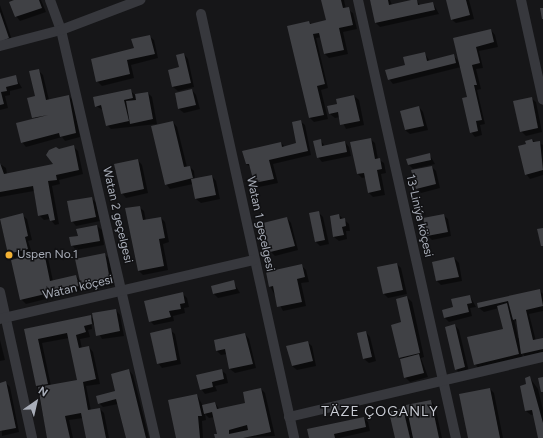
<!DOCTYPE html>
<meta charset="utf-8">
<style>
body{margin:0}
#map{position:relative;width:543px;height:438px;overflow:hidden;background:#161618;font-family:Figtree,sans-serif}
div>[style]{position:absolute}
.shadow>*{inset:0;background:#0007}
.building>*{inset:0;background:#404145}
.street>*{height:10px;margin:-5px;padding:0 5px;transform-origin:5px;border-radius:5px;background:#37383d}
.dots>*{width:11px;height:11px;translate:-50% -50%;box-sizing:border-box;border:2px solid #111113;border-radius:50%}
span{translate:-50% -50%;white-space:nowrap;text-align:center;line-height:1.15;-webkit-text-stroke:3px #111113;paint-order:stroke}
.street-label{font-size:12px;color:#a8adb8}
.poi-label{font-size:12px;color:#a8adb8}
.left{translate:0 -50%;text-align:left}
.quarter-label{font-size:14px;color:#c9ccd4;letter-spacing:1px}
.north{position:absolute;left:16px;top:382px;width:40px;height:40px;-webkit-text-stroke:3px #111113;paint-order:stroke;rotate:34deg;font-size:11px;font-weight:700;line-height:16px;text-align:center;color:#a8adb8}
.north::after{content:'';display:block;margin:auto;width:14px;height:18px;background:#a8adb8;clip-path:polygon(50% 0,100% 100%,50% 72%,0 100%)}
</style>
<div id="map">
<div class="shadow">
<div style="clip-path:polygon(15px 0,41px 0,46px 12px,20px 21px,16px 16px)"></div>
<div style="clip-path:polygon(322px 0,344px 0,346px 9px,353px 13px,357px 29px,343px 32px,348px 54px,329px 58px,325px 54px,321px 37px,316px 38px,328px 88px,321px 90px,328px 119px,314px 122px,310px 118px,309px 22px,312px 24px,327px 21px)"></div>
<div style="clip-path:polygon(370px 0,390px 0,392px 5px,416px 0,421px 6px,433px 3px,439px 14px,380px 27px,376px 23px)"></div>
<div style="clip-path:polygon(447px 0,469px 0,474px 19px,456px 23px,451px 19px)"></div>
<div style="clip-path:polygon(0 5px,13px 43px,0 47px)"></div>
<div style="clip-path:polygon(491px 30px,495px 35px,498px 47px,479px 51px,483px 68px,476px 69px,481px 89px,477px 90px,485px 124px,480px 125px,482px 135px,475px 137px,471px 132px,468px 97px,461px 67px,393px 84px,389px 79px,424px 53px,430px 61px,453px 55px,459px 62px)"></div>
<div style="clip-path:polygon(149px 36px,154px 40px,158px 58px,131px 65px,134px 78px,102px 86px,97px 81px)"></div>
<div style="clip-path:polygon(184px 54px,188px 59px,194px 87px,178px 91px,173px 87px)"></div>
<div style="clip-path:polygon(38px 70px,43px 75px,49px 100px,69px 96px,73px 100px,80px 137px,65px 141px,62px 137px,26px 147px,22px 142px,35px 119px)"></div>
<div style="clip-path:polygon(15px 76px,22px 88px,10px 91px,10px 95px,5px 96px,8px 108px,0 110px,0 80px)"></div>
<div style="clip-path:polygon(130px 90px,135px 95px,148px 93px,152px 97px,157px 124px,111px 129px,107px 125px,103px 110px,96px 106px)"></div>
<div style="clip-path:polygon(192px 90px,196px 95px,200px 109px,184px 113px,179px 109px,176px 94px)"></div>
<div style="clip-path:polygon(354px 96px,359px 100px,364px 125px,346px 129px,340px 117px,335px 118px,330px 114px,339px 105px)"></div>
<div style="clip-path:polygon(531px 98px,536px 102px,542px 132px,526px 136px,521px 131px)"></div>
<div style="clip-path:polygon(419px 107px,423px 112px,428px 130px,410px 134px,405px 130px)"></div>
<div style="clip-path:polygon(300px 121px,305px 125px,311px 155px,273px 164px,278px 183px,259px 187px,255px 183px,252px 168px,246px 164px,281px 143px,285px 147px,298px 144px)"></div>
<div style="clip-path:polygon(173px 122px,177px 127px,187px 167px,190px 167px,194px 171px,195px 180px,212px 176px,216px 181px,220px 199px,201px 203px,196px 199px,193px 184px,170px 189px,166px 184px)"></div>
<div style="clip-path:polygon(370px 139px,375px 143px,378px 159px,384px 163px,386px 173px,381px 174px,385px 195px,373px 197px,369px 193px,366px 177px,362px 178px,357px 173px)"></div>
<div style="clip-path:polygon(320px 140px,325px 146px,345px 142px,349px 147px,351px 156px,322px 162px,318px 157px)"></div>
<div style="clip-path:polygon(532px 140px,543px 145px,543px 175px,530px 179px,526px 174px,527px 145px)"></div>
<div style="clip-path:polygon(73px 146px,78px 151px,83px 174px,59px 180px,60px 184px,52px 186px,59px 224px,55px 225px,50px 219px,44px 220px,39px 215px,34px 191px,0 197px,0 164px,6px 168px,7px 174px,55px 165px,58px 150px)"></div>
<div style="clip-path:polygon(429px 154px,435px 164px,413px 169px,409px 165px)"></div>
<div style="clip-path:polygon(138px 160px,142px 165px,148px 193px,126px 198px,122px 193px)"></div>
<div style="clip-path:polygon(432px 167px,436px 171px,440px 188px,421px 193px,417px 188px)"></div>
<div style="clip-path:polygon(91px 198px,96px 202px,100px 221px,76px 226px,72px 221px)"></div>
<div style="clip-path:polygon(139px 207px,144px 211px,146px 221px,161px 218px,165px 222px,169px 242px,163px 244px,168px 270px,143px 275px,139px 271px,126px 209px)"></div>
<div style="clip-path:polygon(318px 212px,323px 217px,329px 244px,320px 246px,316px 242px)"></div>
<div style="clip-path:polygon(22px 215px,27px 219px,32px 240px,28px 241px,32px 253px,14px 258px,9px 254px,0 220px)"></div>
<div style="clip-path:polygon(339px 215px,349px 224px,350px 231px,346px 231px,347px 239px,339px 241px,334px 237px)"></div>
<div style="clip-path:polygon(443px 215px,448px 219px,451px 236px,432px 240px,428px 236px,424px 219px)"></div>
<div style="clip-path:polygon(287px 218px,291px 223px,298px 250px,275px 256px,271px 252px,264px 224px)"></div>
<div style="clip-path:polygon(97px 226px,102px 230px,104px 245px,76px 250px,72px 245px,79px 237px)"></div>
<div style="clip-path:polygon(43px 253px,48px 258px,53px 281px,76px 276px,80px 281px,104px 254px,109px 258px,114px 285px,86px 290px,81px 286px,82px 290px,26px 304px,21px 299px)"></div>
<div style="clip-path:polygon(454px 258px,459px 263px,462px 281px,441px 285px,437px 281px)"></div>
<div style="clip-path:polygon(397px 264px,401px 268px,407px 294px,388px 298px,384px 294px)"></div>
<div style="clip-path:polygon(302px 266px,306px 270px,309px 282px,301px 283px,306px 306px,283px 311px,270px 286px)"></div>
<div style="clip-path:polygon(233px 281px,240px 293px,218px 298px,214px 294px,212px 287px)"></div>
<div style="clip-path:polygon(evenodd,539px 290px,543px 294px,543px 311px,529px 314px,536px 341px,543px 339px,543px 354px,526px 358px,522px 353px,523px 358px,479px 369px,475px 364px,504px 329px,499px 308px,484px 312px,479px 308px,539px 290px,514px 319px,517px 323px,520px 338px,518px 338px,514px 319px)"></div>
<div style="clip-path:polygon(182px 293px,187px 298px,189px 307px,184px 308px,185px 313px,173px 316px,174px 321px,154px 325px,150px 321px)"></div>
<div style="clip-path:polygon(470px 296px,476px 307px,470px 308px,472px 316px,449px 322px,445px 318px)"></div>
<div style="clip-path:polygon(407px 297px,412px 302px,424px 357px,421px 358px,428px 377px,410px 382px,405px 377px,400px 357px)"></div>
<div style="clip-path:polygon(evenodd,116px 310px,120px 315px,124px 336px,102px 339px,91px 320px,92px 329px,88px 330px,90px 337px,80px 339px,82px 349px,89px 347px,93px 352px,100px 384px,86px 386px,91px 411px,100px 409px,104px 413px,109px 438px,87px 438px,83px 418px,69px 420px,73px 438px,48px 438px,25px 330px,90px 316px,95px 321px,116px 310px,69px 338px,78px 381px,51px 386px,42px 343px,69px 338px)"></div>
<div style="clip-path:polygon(455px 325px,459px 330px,469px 372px,460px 374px,456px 369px)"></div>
<div style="clip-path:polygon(170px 330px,175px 334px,181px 364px,162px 368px,158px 363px)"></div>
<div style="clip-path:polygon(366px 332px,370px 337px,376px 361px,369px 363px,364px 359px)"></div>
<div style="clip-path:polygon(245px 334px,249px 339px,256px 368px,235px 373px,230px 369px,227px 354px,221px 355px,217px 351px)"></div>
<div style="clip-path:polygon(0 340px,5px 360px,0 361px)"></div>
<div style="clip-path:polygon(307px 342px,312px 346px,316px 366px,297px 370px,292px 366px,288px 346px)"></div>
<div style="clip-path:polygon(129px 370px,133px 375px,149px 438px,127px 438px,118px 404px,103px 407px,99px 403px,116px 392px)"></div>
<div style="clip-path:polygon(221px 370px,226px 374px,228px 383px,215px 386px,217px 391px,205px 394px,201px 389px)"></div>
<div style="clip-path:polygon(530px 378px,538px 389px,543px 410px,543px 438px,539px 438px,534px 414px,531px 415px,526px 411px,521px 387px,527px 385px)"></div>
<div style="clip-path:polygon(6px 383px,10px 387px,19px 432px,2px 436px,0 384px)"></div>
<div style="clip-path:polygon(261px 389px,265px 393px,275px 436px,216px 438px,219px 434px,215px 417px,209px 418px,205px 414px,206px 420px,202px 421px,203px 438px,177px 438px,197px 395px,203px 406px,215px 403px,220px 410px,247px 404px)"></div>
<div style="clip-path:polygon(490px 389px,494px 393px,503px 438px,469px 438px)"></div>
<div style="clip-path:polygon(431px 401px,435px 406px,442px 438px,396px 438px,403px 409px,410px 416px)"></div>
<div style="clip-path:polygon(364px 418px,368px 422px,370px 431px,339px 438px,310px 438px)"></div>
</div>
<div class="building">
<div style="clip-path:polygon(14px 0,39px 0,42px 8px,15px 17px,9px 2px)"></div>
<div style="clip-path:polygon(321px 0,341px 0,343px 8px,349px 7px,353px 25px,339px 28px,344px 50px,324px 54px,319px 33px,313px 34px,325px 84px,317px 86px,324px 115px,309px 118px,287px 26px,309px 21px,310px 24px,326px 20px)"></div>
<div style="clip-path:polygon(370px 0,388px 0,389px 5px,411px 0,417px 0,418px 5px,433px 2px,435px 10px,375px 23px)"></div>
<div style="clip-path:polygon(446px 0,466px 0,470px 15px,451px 20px)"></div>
<div style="clip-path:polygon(540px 8px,543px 8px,543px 19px,542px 19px)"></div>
<div style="clip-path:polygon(0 12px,9px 38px,0 42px)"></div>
<div style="clip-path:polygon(491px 29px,494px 42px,476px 47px,480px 63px,472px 65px,477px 85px,474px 85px,482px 120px,476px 121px,478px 131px,470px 133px,462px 98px,467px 97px,453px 38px)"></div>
<div style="clip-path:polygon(150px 35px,155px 54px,127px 60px,130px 74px,96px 82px,91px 59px,134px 48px,131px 39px)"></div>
<div style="clip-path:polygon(425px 52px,427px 61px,454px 54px,456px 63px,388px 80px,385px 70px,405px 65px,403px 57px)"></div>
<div style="clip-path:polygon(184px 53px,191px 83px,172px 87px,168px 70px,179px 67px,176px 55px)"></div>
<div style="clip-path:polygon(39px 69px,46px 100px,69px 95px,76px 133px,60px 137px,59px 133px,21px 143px,16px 123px,48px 115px,32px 118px,27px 98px,35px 96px,29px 71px)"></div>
<div style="clip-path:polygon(16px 75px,18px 84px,6px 87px,7px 91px,1px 92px,4px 104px,0 105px,0 79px)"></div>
<div style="clip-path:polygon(131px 89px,133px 98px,124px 100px,129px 121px,106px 126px,101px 105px,95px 107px,93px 97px)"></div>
<div style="clip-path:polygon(192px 89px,196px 105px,178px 109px,175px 93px)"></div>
<div style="clip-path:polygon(148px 92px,153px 119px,130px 124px,126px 101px,136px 100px,135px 94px)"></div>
<div style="clip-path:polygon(354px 95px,360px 121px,340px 125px,338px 112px,329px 114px,327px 106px,337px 104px,336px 99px)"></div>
<div style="clip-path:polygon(532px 97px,538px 128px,520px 132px,513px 101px)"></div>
<div style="clip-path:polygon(419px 106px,424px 126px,405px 130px,400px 111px)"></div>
<div style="clip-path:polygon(301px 120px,308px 151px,269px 160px,274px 179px,254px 183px,249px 164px,246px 164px,242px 151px,281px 142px,282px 147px,296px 143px,292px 122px)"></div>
<div style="clip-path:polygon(173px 121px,184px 167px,190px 166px,193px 178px,165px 185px,151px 126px)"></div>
<div style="clip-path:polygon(371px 138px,375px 159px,380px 158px,382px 169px,377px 170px,381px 190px,368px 193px,364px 173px,357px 174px,350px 142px)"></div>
<div style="clip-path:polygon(321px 139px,322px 146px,345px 141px,347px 152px,317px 158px,313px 141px)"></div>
<div style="clip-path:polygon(532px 139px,533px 142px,540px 141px,543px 170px,525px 175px,518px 146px,526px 144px,525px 141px)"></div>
<div style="clip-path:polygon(74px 145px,79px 170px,56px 175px,57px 180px,48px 181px,55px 220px,50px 221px,48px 214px,38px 216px,33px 186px,0 192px,0 163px,4px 174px,53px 164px,46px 155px,49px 150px,56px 147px,59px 149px)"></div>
<div style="clip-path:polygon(430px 153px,431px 160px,408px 165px,406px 159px)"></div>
<div style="clip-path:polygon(138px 159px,144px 189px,121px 194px,114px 164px)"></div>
<div style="clip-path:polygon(432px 166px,436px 184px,416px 189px,411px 170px)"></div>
<div style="clip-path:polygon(212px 175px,216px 195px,195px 199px,191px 179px)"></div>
<div style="clip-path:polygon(92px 197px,96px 217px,71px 222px,67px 201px)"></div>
<div style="clip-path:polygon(140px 206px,143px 220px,161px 217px,165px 238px,159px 239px,164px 266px,138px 271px,125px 208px)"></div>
<div style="clip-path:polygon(319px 211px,325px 240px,315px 242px,309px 213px)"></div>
<div style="clip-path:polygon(23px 213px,28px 236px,25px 237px,28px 249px,8px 254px,0 219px)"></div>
<div style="clip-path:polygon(339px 214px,340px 219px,345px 218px,346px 226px,342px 227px,344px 235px,333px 237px,330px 216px)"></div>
<div style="clip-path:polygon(444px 214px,448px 232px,427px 236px,423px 218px)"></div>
<div style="clip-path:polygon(287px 217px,295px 246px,270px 252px,263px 223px)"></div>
<div style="clip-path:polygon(97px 225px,100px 241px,71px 246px,69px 237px,78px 236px,76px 229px)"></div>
<div style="clip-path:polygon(543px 228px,543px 246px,541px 246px,537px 229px)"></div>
<div style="clip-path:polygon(44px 252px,50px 281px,76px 275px,79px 286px,20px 300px,11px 260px)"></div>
<div style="clip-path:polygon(105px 253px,110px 280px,81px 286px,75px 259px)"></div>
<div style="clip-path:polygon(454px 257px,459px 277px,436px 281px,432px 262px)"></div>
<div style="clip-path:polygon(397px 263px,403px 290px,383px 294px,377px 267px)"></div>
<div style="clip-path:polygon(302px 264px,305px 277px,297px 279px,302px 302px,277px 307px,273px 286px,269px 287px,266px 272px)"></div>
<div style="clip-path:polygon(234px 280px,236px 289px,213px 294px,211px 286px)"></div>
<div style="clip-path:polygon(540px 289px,543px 306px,526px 310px,533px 340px,543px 338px,543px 349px,521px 354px,516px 319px,513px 320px,508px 301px,478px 308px,477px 303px)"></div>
<div style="clip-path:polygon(183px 292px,185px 303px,180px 304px,181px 309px,169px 311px,171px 317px,149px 322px,144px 301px)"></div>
<div style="clip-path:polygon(470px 295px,472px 303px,467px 304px,469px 312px,444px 318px,442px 310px,453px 307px,451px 299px)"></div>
<div style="clip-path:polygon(407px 296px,420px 353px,399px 358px,391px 325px,401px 322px,396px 299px)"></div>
<div style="clip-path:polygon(507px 303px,519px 354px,474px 365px,467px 337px,503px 329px,497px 306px)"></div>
<div style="clip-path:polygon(116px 309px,120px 331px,96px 336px,92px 313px)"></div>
<div style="clip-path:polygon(91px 315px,92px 324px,84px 326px,86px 332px,76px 335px,79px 348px,89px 346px,96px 379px,83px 382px,88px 410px,100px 408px,106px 438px,86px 438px,81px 413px,65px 416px,70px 438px,47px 438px,38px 387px,77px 380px,67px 333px,38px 339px,48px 384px,36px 386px,24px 329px)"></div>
<div style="clip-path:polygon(455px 324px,465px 367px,455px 370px,445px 327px)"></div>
<div style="clip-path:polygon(171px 328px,177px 360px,157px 364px,150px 333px)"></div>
<div style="clip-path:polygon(366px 331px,372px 357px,363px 359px,357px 333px)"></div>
<div style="clip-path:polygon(245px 333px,253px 364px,229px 369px,225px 349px,216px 351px,214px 340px)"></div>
<div style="clip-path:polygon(308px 341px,313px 361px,292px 366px,286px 346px)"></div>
<div style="clip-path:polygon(419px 354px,424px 373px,404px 378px,400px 359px)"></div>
<div style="clip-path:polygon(129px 369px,146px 438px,126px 438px,116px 399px,98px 404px,96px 396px,115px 391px,111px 374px)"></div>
<div style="clip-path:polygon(222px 369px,224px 379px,212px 382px,213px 387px,200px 390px,196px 375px)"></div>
<div style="clip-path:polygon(530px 376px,543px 423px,543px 438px,538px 438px,532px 410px,525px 411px,520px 386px,526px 384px,525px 378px)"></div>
<div style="clip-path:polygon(543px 377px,543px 392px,541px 392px,538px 378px)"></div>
<div style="clip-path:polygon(6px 381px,16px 428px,0 431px,0 383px)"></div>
<div style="clip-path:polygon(evenodd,261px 388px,271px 432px,243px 438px,215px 438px,214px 434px,217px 434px,212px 412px,204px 414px,202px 405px,215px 402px,217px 409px,245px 403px,243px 392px,261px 388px,247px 425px,248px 430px,229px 434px,229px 430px,247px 425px)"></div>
<div style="clip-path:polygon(490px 388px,500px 438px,468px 438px,459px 394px)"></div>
<div style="clip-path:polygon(197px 394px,202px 416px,198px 416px,200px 438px,176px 438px,168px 400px)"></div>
<div style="clip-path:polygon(431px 400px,439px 438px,413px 438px,406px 405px)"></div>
<div style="clip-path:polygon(403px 408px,410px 438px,395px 438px,389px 412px)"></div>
<div style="clip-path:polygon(364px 417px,366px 427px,334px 434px,335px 438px,309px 438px,307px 429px)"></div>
</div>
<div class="street">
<div style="left:50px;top:0;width:32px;rotate:70deg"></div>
<div style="left:61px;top:30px;width:419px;rotate:77deg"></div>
<div style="left:358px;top:0;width:449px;rotate:77.4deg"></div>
<div style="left:521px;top:0;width:102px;rotate:77.6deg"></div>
<div style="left:201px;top:14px;width:434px;rotate:77.6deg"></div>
<div style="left:0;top:46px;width:63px;rotate:-14.7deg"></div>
<div style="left:61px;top:30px;width:85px;rotate:-20.8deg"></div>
<div style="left:0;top:292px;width:149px;rotate:77.6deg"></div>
<div style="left:0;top:319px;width:261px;rotate:-13.1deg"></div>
<div style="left:289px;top:417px;width:261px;rotate:-13.3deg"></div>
</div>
<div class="dots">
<div style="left:9px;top:255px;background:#f2b134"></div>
</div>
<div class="street-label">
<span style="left:117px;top:215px;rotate:77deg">Watan 2 geçelgesi</span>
<span style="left:419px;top:216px;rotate:77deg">13-Liniýa köçesi</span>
<span style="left:260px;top:224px;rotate:78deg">Watan 1 geçelgesi</span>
<span style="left:78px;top:288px;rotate:-13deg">Watan köçesi</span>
</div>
<div class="poi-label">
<span class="left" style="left:17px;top:255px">Uspen No.1</span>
</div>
<div class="quarter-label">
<span style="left:380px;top:412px">TÄZE ÇOGANLY</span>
</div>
<div class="north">N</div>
</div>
